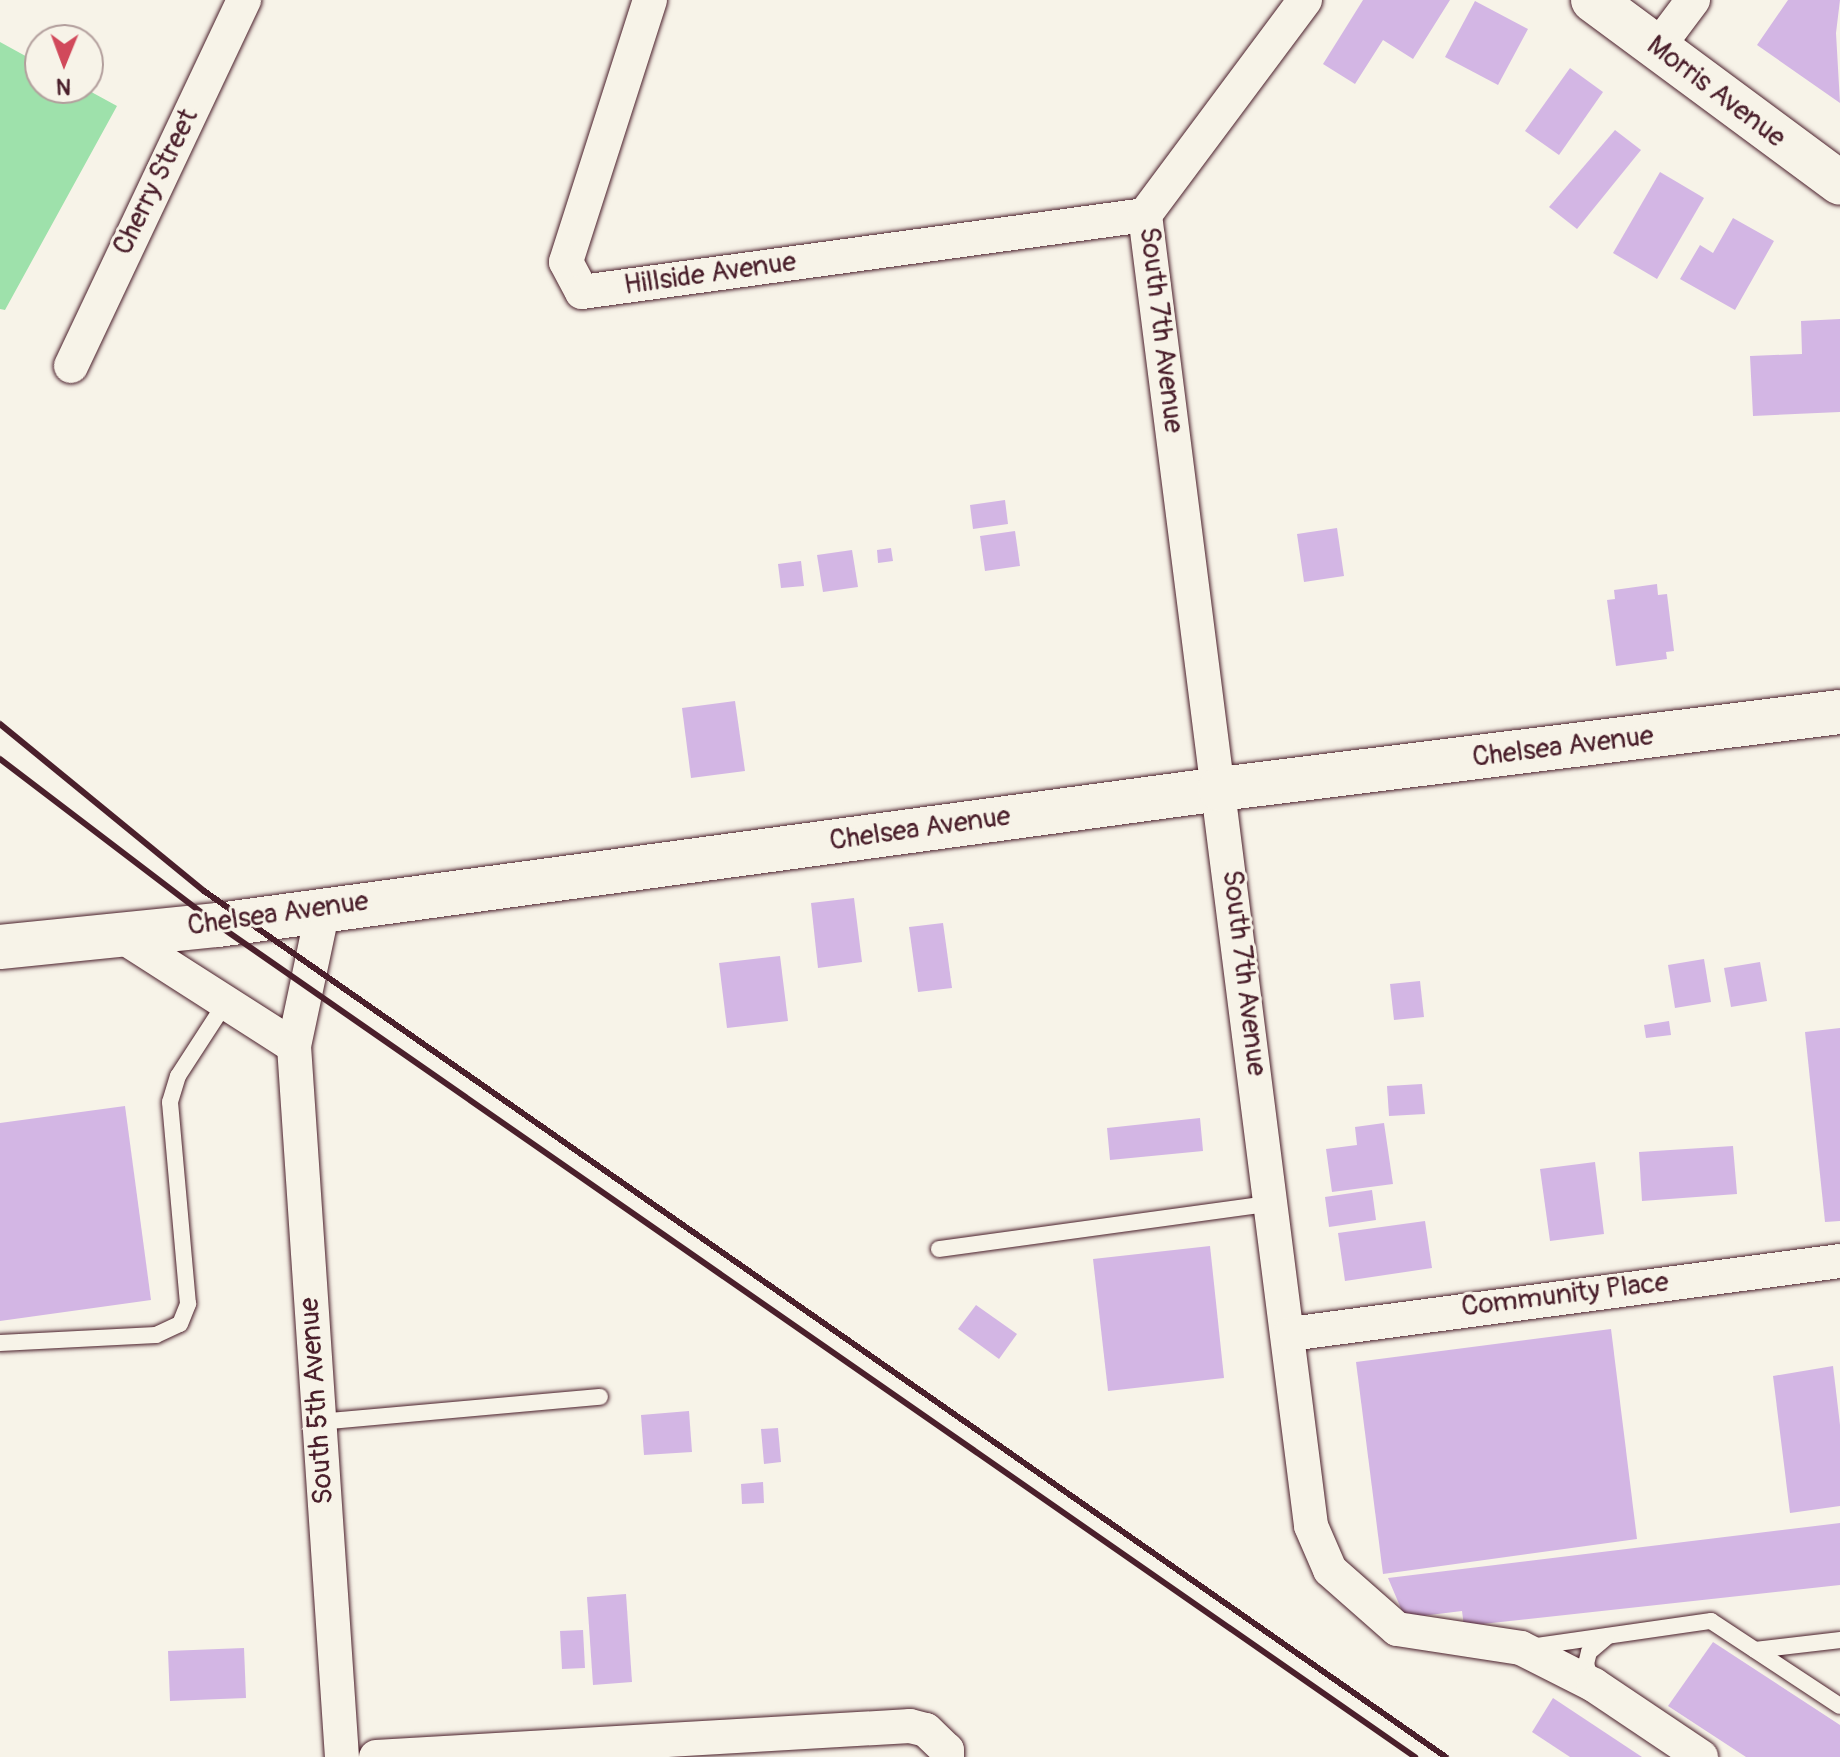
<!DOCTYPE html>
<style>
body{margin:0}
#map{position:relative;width:1840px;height:1757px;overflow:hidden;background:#f7f3e8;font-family:Pangolin,sans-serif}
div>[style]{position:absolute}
.green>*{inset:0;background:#9ee1ab}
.building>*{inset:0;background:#d3b6e4}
.roads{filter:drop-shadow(0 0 2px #4a1f2b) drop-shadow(0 0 2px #4a1f2b)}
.lane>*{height:16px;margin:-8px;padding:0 8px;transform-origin:8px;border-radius:8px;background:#f7f3e8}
.street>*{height:34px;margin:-17px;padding:0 17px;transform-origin:17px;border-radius:17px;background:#f7f3e8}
.secondary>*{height:44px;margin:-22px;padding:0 22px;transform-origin:22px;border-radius:22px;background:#f7f3e8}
.rail>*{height:6px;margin:-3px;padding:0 3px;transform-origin:3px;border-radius:3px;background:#4a1f2b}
span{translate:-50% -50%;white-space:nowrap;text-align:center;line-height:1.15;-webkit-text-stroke:6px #f7f3e8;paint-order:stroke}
.street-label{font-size:28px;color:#4a1f2b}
.north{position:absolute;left:24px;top:24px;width:80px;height:80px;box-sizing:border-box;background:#f7f3e8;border:2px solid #b29e9c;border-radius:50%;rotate:181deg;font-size:22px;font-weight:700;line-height:32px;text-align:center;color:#4a1f2b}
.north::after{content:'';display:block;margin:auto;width:28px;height:36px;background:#d1495b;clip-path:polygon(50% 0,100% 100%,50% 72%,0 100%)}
</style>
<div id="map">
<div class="green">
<div style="clip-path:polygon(0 42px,40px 64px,40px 88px,84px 88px,117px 106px,5px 310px,0 309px)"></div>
</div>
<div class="building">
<div style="clip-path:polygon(1363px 0,1450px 0,1413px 59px,1383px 40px,1355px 84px,1323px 64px)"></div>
<div style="clip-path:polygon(1788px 0,1840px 0,1836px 33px,1840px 103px,1757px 45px)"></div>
<div style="clip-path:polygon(1475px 1px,1528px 29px,1498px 85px,1445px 57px)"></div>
<div style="clip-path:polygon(1570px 68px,1603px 92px,1559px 155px,1525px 131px)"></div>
<div style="clip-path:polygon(1615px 130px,1641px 150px,1577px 229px,1549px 207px)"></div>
<div style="clip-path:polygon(1660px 172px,1704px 198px,1657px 279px,1613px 253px)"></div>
<div style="clip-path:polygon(1733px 218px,1774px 241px,1735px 310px,1680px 279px,1700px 245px,1713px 253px)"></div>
<div style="clip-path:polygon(1840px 319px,1840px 412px,1753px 416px,1750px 356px,1802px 354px,1801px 321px)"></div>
<div style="clip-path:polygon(1005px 500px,1008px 524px,973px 529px,970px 505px)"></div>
<div style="clip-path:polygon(1337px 528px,1344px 576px,1304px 582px,1297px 534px)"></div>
<div style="clip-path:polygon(1015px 531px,1020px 566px,985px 571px,980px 536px)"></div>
<div style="clip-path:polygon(891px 548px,893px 561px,878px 563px,877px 550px)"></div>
<div style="clip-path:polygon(852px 550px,858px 587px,823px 592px,817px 555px)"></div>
<div style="clip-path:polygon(801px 561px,804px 586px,781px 588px,778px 564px)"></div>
<div style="clip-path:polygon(1657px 584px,1658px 595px,1667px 594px,1674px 651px,1666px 652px,1667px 659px,1616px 666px,1607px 600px,1615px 599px,1614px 590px)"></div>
<div style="clip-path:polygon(735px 701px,745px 771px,691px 778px,682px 708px)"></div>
<div style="clip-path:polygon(854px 898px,862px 962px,818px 968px,811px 903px)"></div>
<div style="clip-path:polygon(943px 923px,952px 988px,918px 992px,909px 927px)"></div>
<div style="clip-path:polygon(780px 956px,788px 1021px,727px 1028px,719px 963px)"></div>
<div style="clip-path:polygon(1704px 959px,1711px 1002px,1675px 1008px,1668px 965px)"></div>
<div style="clip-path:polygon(1760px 962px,1767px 1001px,1731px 1007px,1724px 968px)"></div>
<div style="clip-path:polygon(1420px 981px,1424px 1017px,1394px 1020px,1390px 984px)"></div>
<div style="clip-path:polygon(1669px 1021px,1671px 1035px,1646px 1038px,1644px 1025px)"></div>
<div style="clip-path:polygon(1840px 1028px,1840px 1221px,1825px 1222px,1805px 1032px)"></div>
<div style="clip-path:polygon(1422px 1084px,1425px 1114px,1389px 1116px,1387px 1086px)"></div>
<div style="clip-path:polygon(125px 1106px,151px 1300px,0 1321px,0 1123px)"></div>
<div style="clip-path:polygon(1200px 1118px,1203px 1151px,1110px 1160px,1107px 1128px)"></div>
<div style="clip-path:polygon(1384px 1123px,1393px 1184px,1332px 1192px,1326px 1149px,1357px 1145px,1355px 1127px)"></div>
<div style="clip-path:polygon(1733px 1146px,1737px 1194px,1642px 1201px,1639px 1152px)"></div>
<div style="clip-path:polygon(1595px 1162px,1604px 1234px,1550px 1241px,1540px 1169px)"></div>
<div style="clip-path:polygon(1372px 1190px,1376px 1220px,1329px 1227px,1325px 1197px)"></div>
<div style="clip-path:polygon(1425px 1221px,1432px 1268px,1345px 1281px,1338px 1233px)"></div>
<div style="clip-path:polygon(1210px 1246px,1224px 1378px,1108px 1391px,1093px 1259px)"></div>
<div style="clip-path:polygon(976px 1305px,1017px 1334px,999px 1359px,958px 1329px)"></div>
<div style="clip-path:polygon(1611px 1329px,1637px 1539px,1383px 1574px,1356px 1362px)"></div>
<div style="clip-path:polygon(1833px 1366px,1840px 1425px,1840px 1506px,1790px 1513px,1773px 1376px)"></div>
<div style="clip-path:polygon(689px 1411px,692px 1452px,644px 1455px,641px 1415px)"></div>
<div style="clip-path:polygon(778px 1428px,781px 1462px,764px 1464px,761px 1429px)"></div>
<div style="clip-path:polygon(763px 1482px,764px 1503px,742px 1504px,741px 1484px)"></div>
<div style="clip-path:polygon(1840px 1523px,1840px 1585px,1464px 1626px,1462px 1611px,1405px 1618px,1388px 1578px)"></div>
<div style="clip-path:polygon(626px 1594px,632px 1682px,593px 1685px,587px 1597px)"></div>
<div style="clip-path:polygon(583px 1630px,585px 1668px,562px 1669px,560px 1631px)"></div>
<div style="clip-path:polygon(1713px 1642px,1840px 1725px,1840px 1757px,1746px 1757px,1668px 1706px)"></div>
<div style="clip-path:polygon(244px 1648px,246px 1698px,170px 1701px,168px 1651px)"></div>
<div style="clip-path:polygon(1553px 1698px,1642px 1757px,1570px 1757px,1532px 1732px)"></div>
</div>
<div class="roads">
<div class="lane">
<div style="left:939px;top:1249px;width:337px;rotate:-7.8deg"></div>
<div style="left:0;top:1343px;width:156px;rotate:-2.9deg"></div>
<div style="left:156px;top:1335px;width:26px;rotate:-25deg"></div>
<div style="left:180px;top:1324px;width:22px;rotate:-68deg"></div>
<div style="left:188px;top:1304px;width:203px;rotate:-95.1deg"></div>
<div style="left:170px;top:1102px;width:27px;rotate:-73deg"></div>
<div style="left:178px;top:1076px;width:88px;rotate:-57deg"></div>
<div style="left:318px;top:1422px;width:283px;rotate:-5.1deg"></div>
<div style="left:1530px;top:1647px;width:183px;rotate:-8.2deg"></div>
<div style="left:1711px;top:1621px;width:154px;rotate:33.4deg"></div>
<div style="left:1755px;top:1650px;width:86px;rotate:-6.7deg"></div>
<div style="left:1591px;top:1680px;width:17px;rotate:-107deg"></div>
<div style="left:1586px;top:1664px;width:12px;rotate:-76deg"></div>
<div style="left:1589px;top:1652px;width:23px;rotate:-40deg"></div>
</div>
<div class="street">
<div style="left:650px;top:0;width:275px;rotate:107.8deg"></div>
<div style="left:566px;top:262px;width:34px;rotate:62deg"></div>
<div style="left:582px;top:292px;width:568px;rotate:-7.79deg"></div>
<div style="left:1305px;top:0;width:268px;rotate:126.7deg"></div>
<div style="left:1145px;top:215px;width:1321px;rotate:82.78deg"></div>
<div style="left:1311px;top:1526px;width:48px;rotate:66.6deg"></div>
<div style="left:1330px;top:1570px;width:89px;rotate:41.4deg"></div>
<div style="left:1397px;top:1629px;width:125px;rotate:8.7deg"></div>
<div style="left:1521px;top:1648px;width:82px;rotate:26.9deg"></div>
<div style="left:1594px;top:1685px;width:129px;rotate:33.9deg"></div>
<div style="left:1657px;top:48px;width:60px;rotate:-53.1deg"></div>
<div style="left:71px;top:366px;width:405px;rotate:-64.7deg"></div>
<div style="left:117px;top:933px;width:210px;rotate:32.6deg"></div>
<div style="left:294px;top:1046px;width:713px;rotate:86.14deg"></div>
<div style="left:294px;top:1046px;width:140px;rotate:-78deg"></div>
<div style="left:1290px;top:1334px;width:555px;rotate:-7.56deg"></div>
<div style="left:376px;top:1757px;width:535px;rotate:-3.32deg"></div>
<div style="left:910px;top:1726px;width:16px;rotate:14deg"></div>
<div style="left:926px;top:1730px;width:29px;rotate:44deg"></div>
<div style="left:947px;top:1750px;width:7px;rotate:90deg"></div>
</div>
<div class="secondary">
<div style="left:1593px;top:0;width:307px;rotate:36.5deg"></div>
<div style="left:0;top:947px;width:219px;rotate:-5.8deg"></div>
<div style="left:218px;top:925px;width:1011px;rotate:-7.73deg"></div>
<div style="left:1220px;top:789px;width:625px;rotate:-7.08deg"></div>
</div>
</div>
<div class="rail">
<div style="left:0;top:724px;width:264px;rotate:39.3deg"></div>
<div style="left:204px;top:891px;width:1514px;rotate:34.89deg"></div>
<div style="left:0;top:759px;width:274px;rotate:37.3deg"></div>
<div style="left:218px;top:925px;width:1458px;rotate:34.8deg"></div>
</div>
<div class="street-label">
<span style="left:1716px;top:92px;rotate:37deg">Morris Avenue</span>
<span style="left:156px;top:182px;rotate:-64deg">Cherry Street</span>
<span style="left:710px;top:274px;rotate:-8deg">Hillside Avenue</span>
<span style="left:1161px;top:330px;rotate:83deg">South 7th Avenue</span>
<span style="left:1563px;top:747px;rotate:-7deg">Chelsea Avenue</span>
<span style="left:920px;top:829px;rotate:-8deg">Chelsea Avenue</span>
<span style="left:278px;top:914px;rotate:-8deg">Chelsea Avenue</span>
<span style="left:1244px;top:973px;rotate:83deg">South 7th Avenue</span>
<span style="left:1565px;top:1295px;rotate:-7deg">Community Place</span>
<span style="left:317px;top:1401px;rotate:-94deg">South 5th Avenue</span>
</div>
<div class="north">N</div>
</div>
